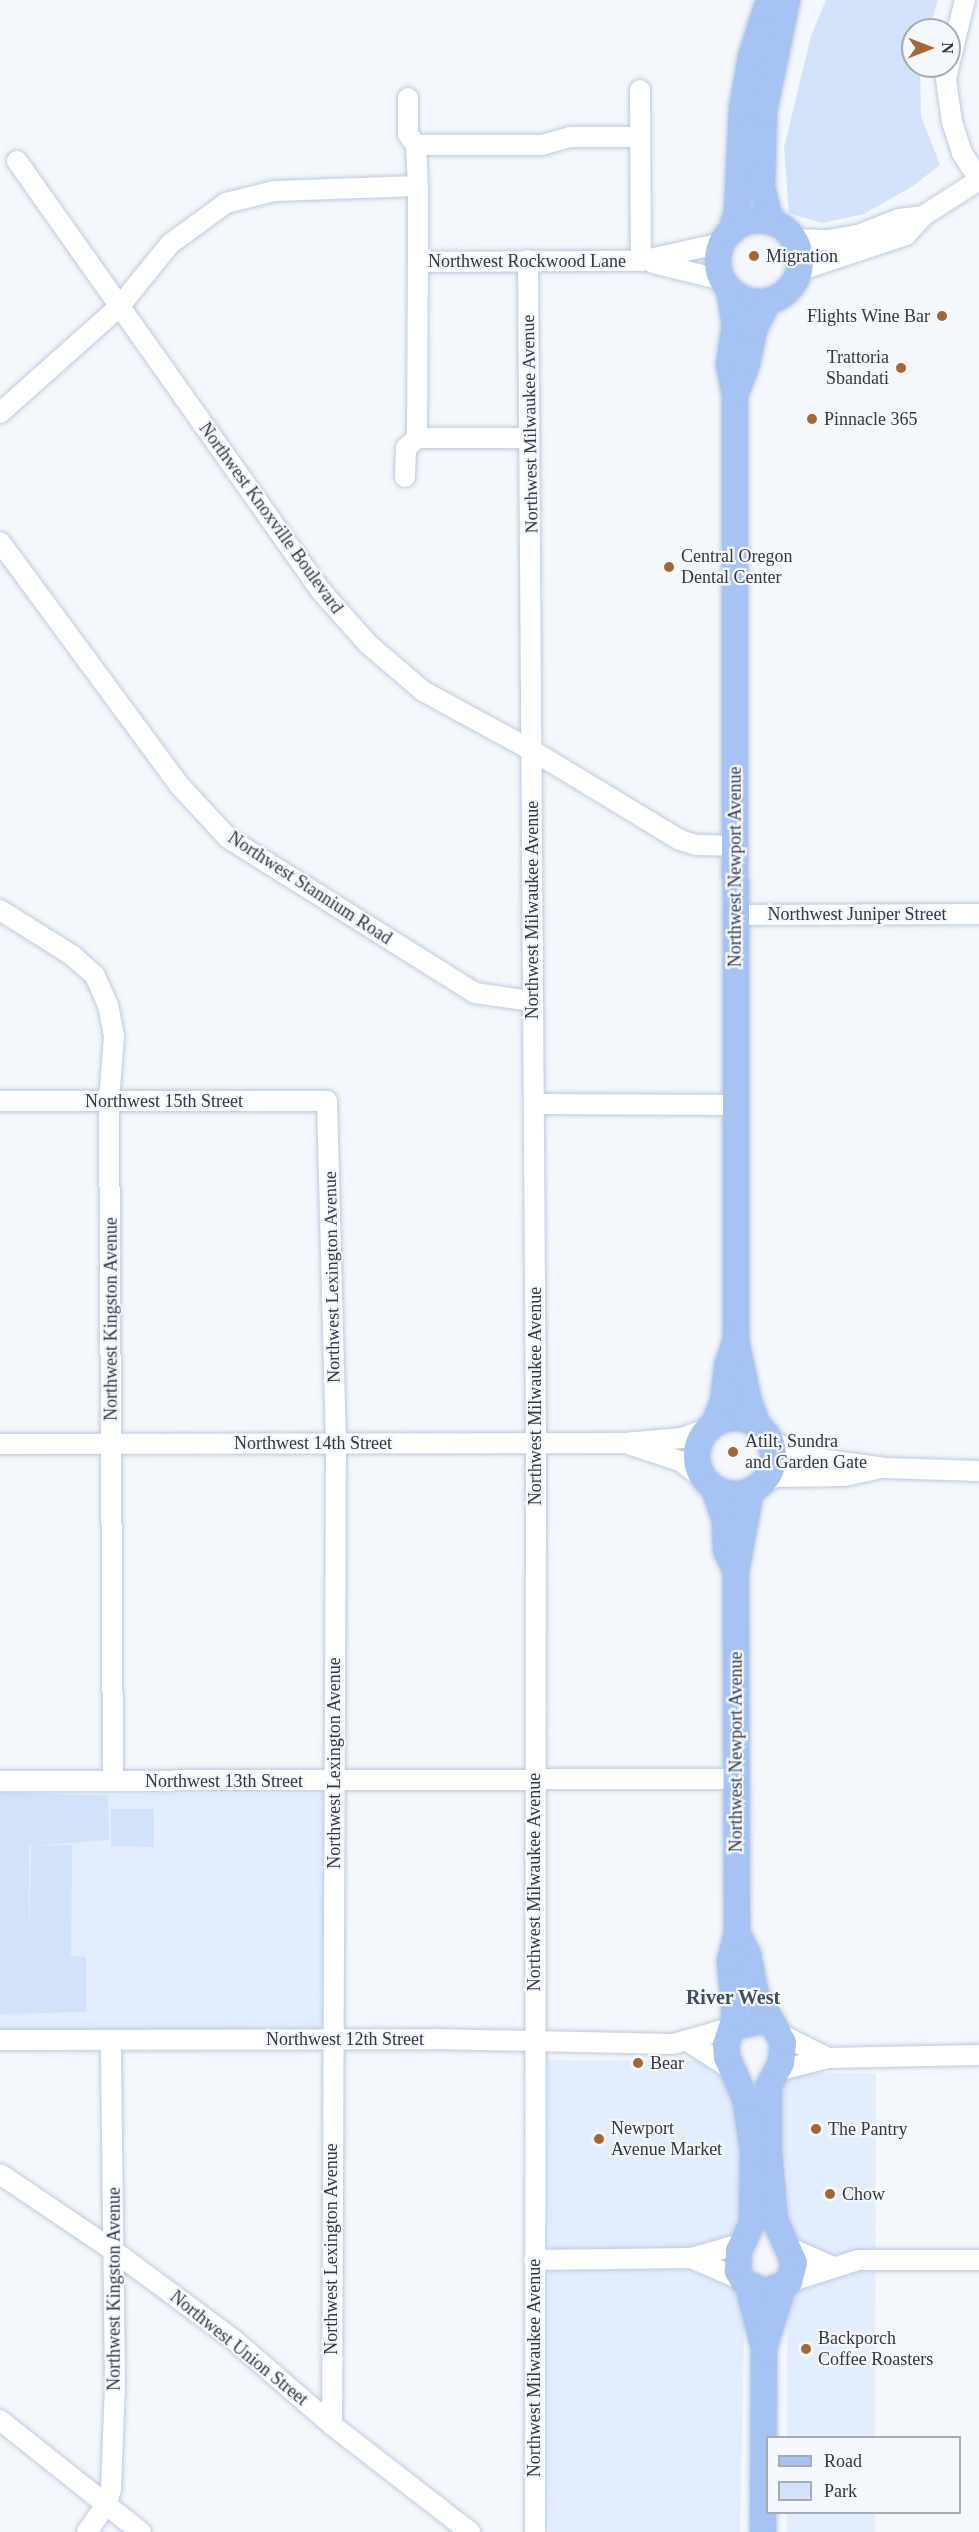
<!DOCTYPE html>
<style>
body{margin:0}
#map{position:relative;width:979px;height:2532px;overflow:hidden;background:#f4f7fb;font-family:Georgia,serif}
div>[style]{position:absolute}
.built>*{inset:0;background:#e2edfe}
.green>*{inset:0;background:#d2e2fb}
.roads{filter:drop-shadow(0 0 2px #bbc9df) drop-shadow(0 0 2px #bbc9df)}
.minor>*{height:20px;margin:-10px;padding:0 10px;transform-origin:10px;border-radius:10px;background:#fff}
.major>*{height:26px;margin:-13px;padding:0 13px;transform-origin:13px;border-radius:13px;background:#a7c3f4}
.major>.ring{margin:-13px;padding:0;box-sizing:content-box;background:none;border:26px solid #a7c3f4;border-radius:50%}
.dots>*{width:16px;height:16px;translate:-50% -50%;box-sizing:border-box;border:3px solid #f4f7fb;border-radius:50%}
span{translate:-50% -50%;white-space:nowrap;text-align:center;line-height:1.15;-webkit-text-stroke:4.5px #f4f7fb;paint-order:stroke}
.poi-label{font-size:18px;color:#333841}
.left{translate:0 -50%;text-align:left}
.right{translate:-100% -50%;text-align:right}
.street-label{font-size:18px;color:#333841}
.neighbourhood-label{font-size:20px;color:#424d60;font-weight:700}
.legend{position:absolute;left:766px;top:2436px;width:195px;height:78px;box-sizing:border-box;background:#f4f7fb;border:2px solid #a7abb1;margin:0;padding:8px 10px;list-style:none;font-size:18px;color:#333841}
.legend li{display:flex;align-items:center;gap:12px;height:30px}
.legend b{width:30px;border:2px solid #a7abb1}
.north{position:absolute;left:901px;top:18px;width:60px;height:60px;box-sizing:border-box;background:#f4f7fb;border:2px solid #a7abb1;border-radius:50%;rotate:90deg;font-size:16px;font-weight:700;line-height:24px;text-align:center;color:#333841}
.north::after{content:'';display:block;margin:auto;width:21px;height:27px;background:#a76532;clip-path:polygon(50% 0,100% 100%,50% 72%,0 100%)}
</style>
<div id="map">
<div class="built">
<div style="clip-path:polygon(325px 1793px,324px 2026px,319px 2030px,80px 2036px,74px 2030px,0 2029px,0 1795px)"></div>
<div style="clip-path:polygon(548px 2060px,714px 2061px,741px 2111px,745px 2287px,740px 2532px,549px 2532px)"></div>
<div style="clip-path:polygon(785px 2072px,876px 2074px,875px 2437px,787px 2437px,788px 2174px,774px 2093px)"></div>
<div style="clip-path:polygon(787px 2513px,875px 2513px,875px 2532px,787px 2532px)"></div>
</div>
<div class="green">
<div style="clip-path:polygon(826px 0,938px 0,929px 30px,913px 30px,913px 66px,920px 66px,921px 116px,940px 165px,913px 186px,864px 214px,822px 223px,789px 213px,784px 148px,811px 36px)"></div>
<div style="clip-path:polygon(0 1792px,108px 1796px,109px 1840px,29px 1846px,29px 1945px,31px 1846px,72px 1845px,71px 1956px,86px 1957px,87px 2012px,0 2014px)"></div>
<div style="clip-path:polygon(111px 1809px,154px 1809px,154px 1847px,111px 1846px)"></div>
</div>
<div class="roads">
<div class="minor">
<div style="left:949px;top:65px;width:67px;rotate:-76.2deg"></div>
<div style="left:949px;top:66px;width:13px;rotate:103deg"></div>
<div style="left:946px;top:79px;width:43px;rotate:82.1deg"></div>
<div style="left:952px;top:122px;width:33px;rotate:72deg"></div>
<div style="left:962px;top:153px;width:31px;rotate:57deg"></div>
<div style="left:640px;top:90px;width:171px;rotate:89.7deg"></div>
<div style="left:408px;top:98px;width:36px;rotate:90deg"></div>
<div style="left:408px;top:134px;width:14px;rotate:54deg"></div>
<div style="left:17px;top:161px;width:527px;rotate:54.74deg"></div>
<div style="left:321px;top:591px;width:71px;rotate:48.4deg"></div>
<div style="left:368px;top:644px;width:72px;rotate:40.5deg"></div>
<div style="left:423px;top:691px;width:125px;rotate:28.6deg"></div>
<div style="left:533px;top:751px;width:172px;rotate:31.2deg"></div>
<div style="left:680px;top:840px;width:17px;rotate:17deg"></div>
<div style="left:696px;top:845px;width:39px;rotate:1deg"></div>
<div style="left:418px;top:186px;width:41px;rotate:-92.8deg"></div>
<div style="left:416px;top:145px;width:126px"></div>
<div style="left:542px;top:145px;width:29px;rotate:-16deg"></div>
<div style="left:570px;top:137px;width:70px"></div>
<div style="left:793px;top:239px;width:36px;rotate:2deg"></div>
<div style="left:829px;top:240px;width:29px;rotate:-10deg"></div>
<div style="left:858px;top:235px;width:44px;rotate:-21.3deg"></div>
<div style="left:899px;top:219px;width:24px;rotate:-7deg"></div>
<div style="left:528px;top:260px;width:1184px;rotate:89.61deg"></div>
<div style="left:536px;top:1444px;width:1088px;rotate:90.05deg"></div>
<div style="left:653px;top:263px;width:72px;rotate:13.7deg"></div>
<div style="left:798px;top:271px;width:114px;rotate:-18.4deg"></div>
<div style="left:906px;top:235px;width:25px;rotate:-48deg"></div>
<div style="left:923px;top:216px;width:67px;rotate:-32.7deg"></div>
<div style="left:0;top:413px;width:159px;rotate:-41.7deg"></div>
<div style="left:119px;top:307px;width:81px;rotate:-51deg"></div>
<div style="left:170px;top:244px;width:69px;rotate:-36.2deg"></div>
<div style="left:226px;top:203px;width:49px;rotate:-14deg"></div>
<div style="left:274px;top:191px;width:144px;rotate:-2deg"></div>
<div style="left:418px;top:186px;width:76px;rotate:90deg"></div>
<div style="left:418px;top:262px;width:223px;rotate:-0.3deg"></div>
<div style="left:641px;top:261px;width:83px;rotate:-12.5deg"></div>
<div style="left:417px;top:438px;width:112px"></div>
<div style="left:405px;top:477px;width:29px;rotate:-88deg"></div>
<div style="left:406px;top:448px;width:15px;rotate:-42deg"></div>
<div style="left:417px;top:438px;width:176px;rotate:-89.7deg"></div>
<div style="left:0;top:542px;width:302px;rotate:53.6deg"></div>
<div style="left:179px;top:785px;width:72px;rotate:47.2deg"></div>
<div style="left:228px;top:838px;width:292px;rotate:32.1deg"></div>
<div style="left:475px;top:993px;width:58px;rotate:8deg"></div>
<div style="left:0;top:910px;width:86px;rotate:32.2deg"></div>
<div style="left:73px;top:956px;width:30px;rotate:42deg"></div>
<div style="left:95px;top:976px;width:32px;rotate:66deg"></div>
<div style="left:108px;top:1005px;width:32px;rotate:79deg"></div>
<div style="left:114px;top:1036px;width:65px;rotate:94.4deg"></div>
<div style="left:109px;top:1101px;width:680px;rotate:89.66deg"></div>
<div style="left:735px;top:915px;width:244px;rotate:-0.2deg"></div>
<div style="left:0;top:1101px;width:327px"></div>
<div style="left:327px;top:1101px;width:341px;rotate:88.5deg"></div>
<div style="left:336px;top:1442px;width:983px;rotate:90.23deg"></div>
<div style="left:534px;top:1104px;width:201px;rotate:0.3deg"></div>
<div style="left:770px;top:1440px;width:39px;rotate:26deg"></div>
<div style="left:805px;top:1457px;width:81px;rotate:7.8deg"></div>
<div style="left:885px;top:1468px;width:94px;rotate:1.8deg"></div>
<div style="left:0;top:1444px;width:625px;rotate:-0.09deg"></div>
<div style="left:625px;top:1443px;width:57px;rotate:-5deg"></div>
<div style="left:682px;top:1438px;width:27px;rotate:-20deg"></div>
<div style="left:631px;top:1445px;width:52px;rotate:18.1deg"></div>
<div style="left:680px;top:1461px;width:34px;rotate:37deg"></div>
<div style="left:760px;top:1484px;width:17px;rotate:-24deg"></div>
<div style="left:776px;top:1477px;width:68px;rotate:-0.8deg"></div>
<div style="left:844px;top:1476px;width:33px;rotate:-12deg"></div>
<div style="left:0;top:1781px;width:735px;rotate:-0.16deg"></div>
<div style="left:780px;top:2034px;width:54px;rotate:26.6deg"></div>
<div style="left:0;top:2040px;width:434px;rotate:-0.1deg"></div>
<div style="left:434px;top:2039px;width:239px;rotate:1.2deg"></div>
<div style="left:673px;top:2044px;width:62px;rotate:-15.8deg"></div>
<div style="left:689px;top:2042px;width:50px;rotate:32.7deg"></div>
<div style="left:777px;top:2071px;width:53px;rotate:-14.3deg"></div>
<div style="left:828px;top:2058px;width:151px;rotate:-1.1deg"></div>
<div style="left:0;top:2174px;width:138px;rotate:34deg"></div>
<div style="left:114px;top:2251px;width:149px;rotate:36.6deg"></div>
<div style="left:234px;top:2340px;width:130px;rotate:40.9deg"></div>
<div style="left:332px;top:2425px;width:175px;rotate:37.8deg"></div>
<div style="left:790px;top:2248px;width:45px;rotate:23.7deg"></div>
<div style="left:534px;top:2260px;width:157px;rotate:-0.7deg"></div>
<div style="left:742px;top:2280px;width:56px;rotate:-156.7deg"></div>
<div style="left:691px;top:2258px;width:54px;rotate:-16.1deg"></div>
<div style="left:789px;top:2282px;width:72px;rotate:-17.7deg"></div>
<div style="left:858px;top:2260px;width:121px"></div>
<div style="left:0;top:2420px;width:180px;rotate:38.5deg"></div>
<div style="left:87px;top:2532px;width:35px;rotate:-55deg"></div>
<div style="left:107px;top:2503px;width:15px;rotate:-74deg"></div>
<div style="left:111px;top:2489px;width:105px;rotate:-87.8deg"></div>
<div style="left:115px;top:2384px;width:344px;rotate:-90.7deg"></div>
</div>
<div class="major">
<div class="ring" style="left:718px;top:220px;width:56px;height:56px"></div>
<div style="left:771px;top:222px;width:35px;rotate:-105deg"></div>
<div style="left:762px;top:188px;width:77px;rotate:-88.5deg"></div>
<div style="left:764px;top:111px;width:113px;rotate:-78.3deg"></div>
<div style="left:731px;top:232px;width:22px;rotate:-74deg"></div>
<div style="left:737px;top:211px;width:103px;rotate:-87.2deg"></div>
<div style="left:742px;top:108px;width:52px;rotate:-80deg"></div>
<div style="left:751px;top:57px;width:50px;rotate:-72.6deg"></div>
<div style="left:766px;top:9px;width:11px;rotate:-52deg"></div>
<div style="left:729px;top:288px;width:38px;rotate:81deg"></div>
<div style="left:735px;top:326px;width:38px;rotate:99deg"></div>
<div style="left:729px;top:364px;width:32px;rotate:79deg"></div>
<div style="left:735px;top:395px;width:945px;rotate:89.94deg"></div>
<div style="left:736px;top:1340px;width:60px;rotate:78.5deg"></div>
<div style="left:748px;top:1399px;width:29px;rotate:70deg"></div>
<div style="left:735px;top:395px;width:34px;rotate:-69deg"></div>
<div style="left:747px;top:363px;width:35px;rotate:-78deg"></div>
<div style="left:754px;top:329px;width:31px;rotate:-63deg"></div>
<div class="ring" style="left:697px;top:1418px;width:50px;height:50px"></div>
<div style="left:714px;top:1424px;width:24px;rotate:-68deg"></div>
<div style="left:723px;top:1402px;width:35px;rotate:-83deg"></div>
<div style="left:727px;top:1367px;width:25px;rotate:-72deg"></div>
<div style="left:714px;top:1488px;width:34px;rotate:71deg"></div>
<div style="left:725px;top:1520px;width:30px;rotate:88deg"></div>
<div style="left:726px;top:1550px;width:17px;rotate:65deg"></div>
<div style="left:737px;top:1933px;width:25px;rotate:63deg"></div>
<div style="left:748px;top:1955px;width:38px;rotate:79deg"></div>
<div style="left:755px;top:1992px;width:37px;rotate:61deg"></div>
<div style="left:733px;top:2027px;width:29px;rotate:-12deg"></div>
<div style="left:761px;top:2021px;width:12px;rotate:14deg"></div>
<div style="left:773px;top:2024px;width:21px;rotate:62deg"></div>
<div style="left:783px;top:2043px;width:20px;rotate:96deg"></div>
<div style="left:781px;top:2063px;width:26px;rotate:118deg"></div>
<div style="left:769px;top:2086px;width:65px;rotate:90deg"></div>
<div style="left:769px;top:2151px;width:69px;rotate:85deg"></div>
<div style="left:775px;top:2220px;width:47px;rotate:66.2deg"></div>
<div style="left:794px;top:2263px;width:20px;rotate:105deg"></div>
<div style="left:789px;top:2282px;width:26px;rotate:157deg"></div>
<div style="left:765px;top:2292px;width:23px;rotate:-155deg"></div>
<div style="left:744px;top:2282px;width:13px;rotate:-119deg"></div>
<div style="left:738px;top:2271px;width:20px;rotate:-87deg"></div>
<div style="left:739px;top:2251px;width:31px;rotate:-65deg"></div>
<div style="left:752px;top:2223px;width:74px;rotate:-89.2deg"></div>
<div style="left:753px;top:2149px;width:52px;rotate:-98.9deg"></div>
<div style="left:745px;top:2098px;width:45px;rotate:-113.7deg"></div>
<div style="left:727px;top:2057px;width:12px;rotate:-95deg"></div>
<div style="left:726px;top:2045px;width:29px;rotate:-72deg"></div>
<div style="left:735px;top:2017px;width:56px;rotate:-95.1deg"></div>
<div style="left:730px;top:1961px;width:29px;rotate:-76deg"></div>
<div style="left:737px;top:1933px;width:362px;rotate:-90.2deg"></div>
<div style="left:736px;top:1571px;width:82px;rotate:-79.5deg"></div>
<div style="left:748px;top:2285px;width:65px;rotate:75.7deg"></div>
<div style="left:763px;top:2532px;width:184px;rotate:-89.7deg"></div>
<div style="left:764px;top:2348px;width:64px;rotate:-72.7deg"></div>
</div>
</div>
<div class="dots">
<div style="left:754px;top:256px;background:#a76532"></div>
<div style="left:942px;top:316px;background:#a76532"></div>
<div style="left:901px;top:368px;background:#a76532"></div>
<div style="left:812px;top:419px;background:#a76532"></div>
<div style="left:669px;top:567px;background:#a76532"></div>
<div style="left:733px;top:1452px;background:#a76532"></div>
<div style="left:638px;top:2063px;background:#a76532"></div>
<div style="left:816px;top:2129px;background:#a76532"></div>
<div style="left:599px;top:2139px;background:#a76532"></div>
<div style="left:830px;top:2194px;background:#a76532"></div>
<div style="left:806px;top:2349px;background:#a76532"></div>
</div>
<div class="poi-label">
<span class="left" style="left:766px;top:256px">Migration</span>
<span class="right" style="left:930px;top:316px">Flights Wine Bar</span>
<span class="right" style="left:889px;top:368px">Trattoria<br>Sbandati</span>
<span class="left" style="left:824px;top:419px">Pinnacle 365</span>
<span class="left" style="left:681px;top:567px">Central Oregon<br>Dental Center</span>
<span class="left" style="left:745px;top:1452px">Atilt, Sundra<br>and Garden Gate</span>
<span class="left" style="left:650px;top:2063px">Bear</span>
<span class="left" style="left:611px;top:2139px">Newport<br>Avenue Market</span>
<span class="left" style="left:828px;top:2129px">The Pantry</span>
<span class="left" style="left:842px;top:2194px">Chow</span>
<span class="left" style="left:818px;top:2349px">Backporch<br>Coffee Roasters</span>
</div>
<div class="street-label">
<span style="left:527px;top:261px">Northwest Rockwood Lane</span>
<span style="left:530px;top:424px;rotate:-91deg">Northwest Milwaukee Avenue</span>
<span style="left:271px;top:518px;rotate:54deg">Northwest Knoxville Boulevard</span>
<span style="left:735px;top:867px;rotate:-90deg">Northwest Newport Avenue</span>
<span style="left:310px;top:888px;rotate:33deg">Northwest Stannium Road</span>
<span style="left:532px;top:910px;rotate:-90deg">Northwest Milwaukee Avenue</span>
<span style="left:857px;top:914px">Northwest Juniper Street</span>
<span style="left:164px;top:1101px">Northwest 15th Street</span>
<span style="left:332px;top:1277px;rotate:-91deg">Northwest Lexington Avenue</span>
<span style="left:111px;top:1319px;rotate:-90deg">Northwest Kingston Avenue</span>
<span style="left:535px;top:1396px;rotate:-90deg">Northwest Milwaukee Avenue</span>
<span style="left:313px;top:1443px">Northwest 14th Street</span>
<span style="left:736px;top:1752px;rotate:-90deg">Northwest Newport Avenue</span>
<span style="left:334px;top:1763px;rotate:-90deg">Northwest Lexington Avenue</span>
<span style="left:224px;top:1781px">Northwest 13th Street</span>
<span style="left:534px;top:1882px;rotate:-90deg">Northwest Milwaukee Avenue</span>
<span style="left:345px;top:2039px">Northwest 12th Street</span>
<span style="left:331px;top:2249px;rotate:-90deg">Northwest Lexington Avenue</span>
<span style="left:114px;top:2289px;rotate:-90deg">Northwest Kingston Avenue</span>
<span style="left:239px;top:2348px;rotate:39deg">Northwest Union Street</span>
<span style="left:534px;top:2368px;rotate:-90deg">Northwest Milwaukee Avenue</span>
</div>
<div class="neighbourhood-label">
<span style="left:733px;top:1997px">River West</span>
</div>
<ul class="legend">
<li><b style="height:8px;background:#a7c3f4"></b>Road</li>
<li><b style="height:16px;background:#d2e2fb"></b>Park</li>
</ul>
<div class="north">N</div>
</div>
